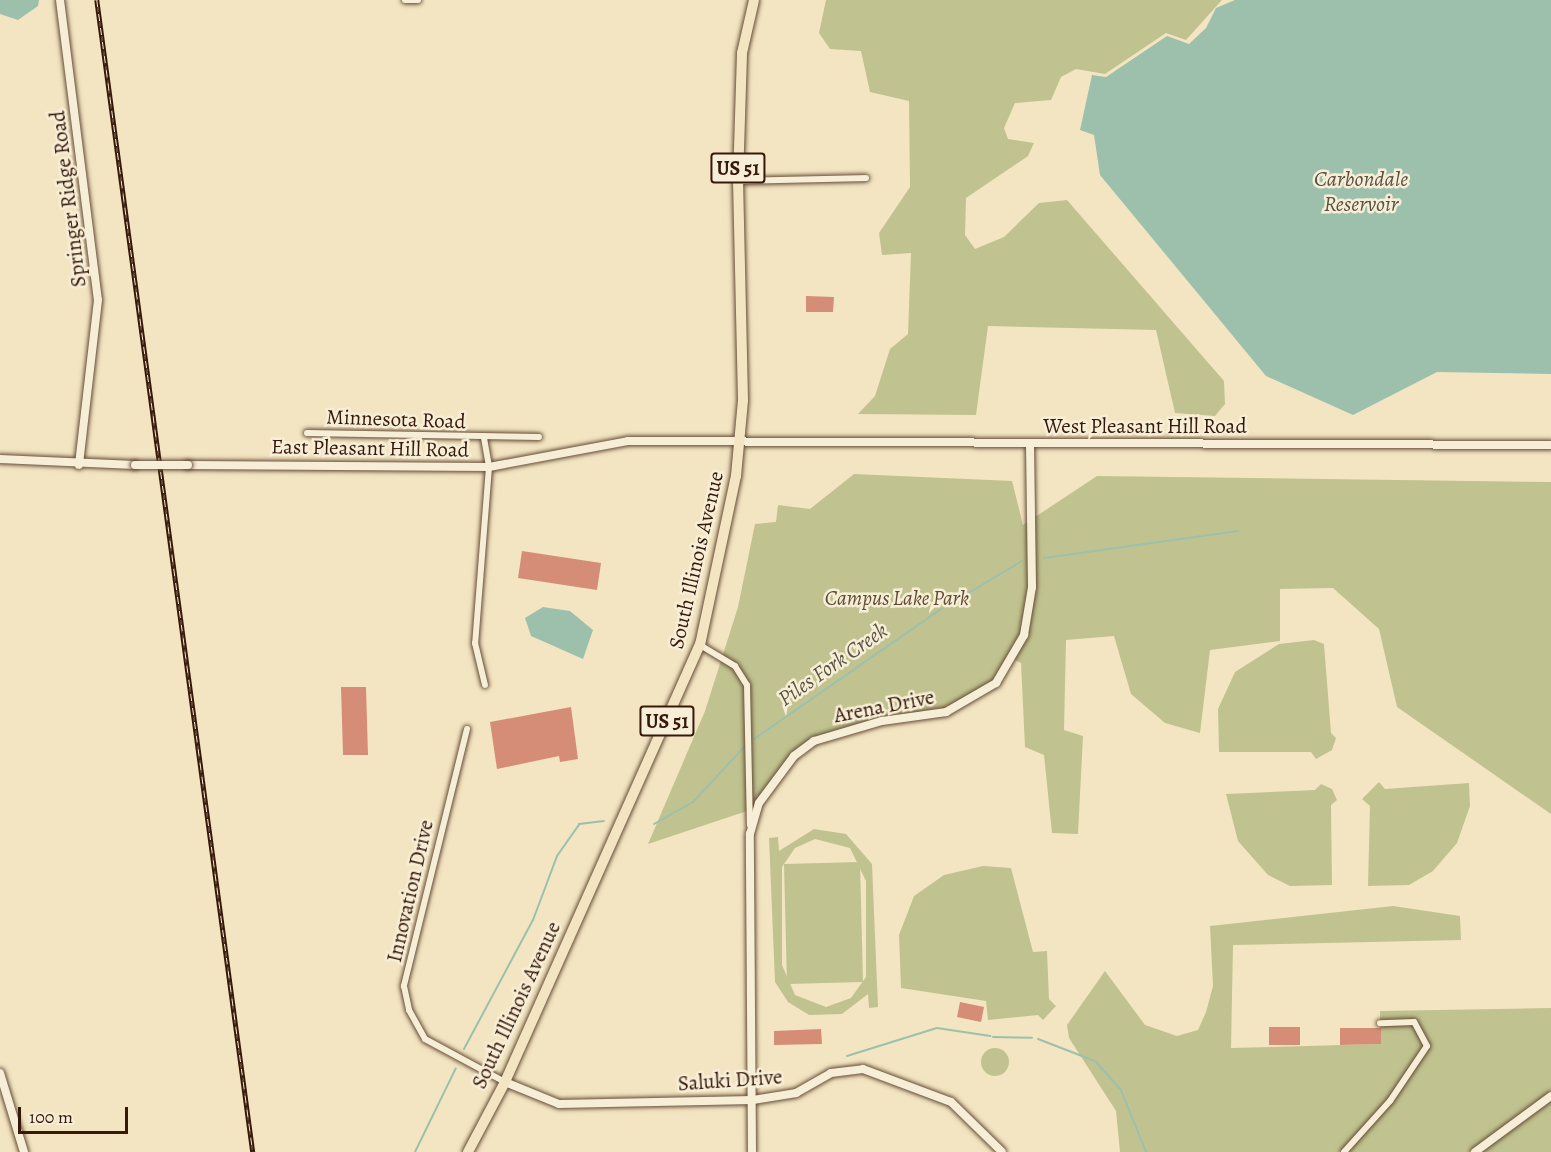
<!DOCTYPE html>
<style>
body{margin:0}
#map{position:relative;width:1551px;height:1152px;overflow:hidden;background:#f3e5c1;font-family:Alegreya,serif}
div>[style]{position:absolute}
.green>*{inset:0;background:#c0c38f}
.round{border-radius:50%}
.water>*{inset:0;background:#9dc0ad}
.stream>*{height:2px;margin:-1px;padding:0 1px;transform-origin:1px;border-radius:1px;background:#9dc0ad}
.building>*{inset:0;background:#d58d77}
.roads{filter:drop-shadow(0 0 2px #654c38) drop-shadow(0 0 2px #654c38)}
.minor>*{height:6px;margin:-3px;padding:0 3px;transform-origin:3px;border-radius:3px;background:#f7eed7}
.tertiary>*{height:8px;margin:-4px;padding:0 4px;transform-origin:4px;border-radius:4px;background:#f7eed7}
.trunk>*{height:10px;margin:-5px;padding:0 5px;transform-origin:5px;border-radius:5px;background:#f3e5c1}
.rail>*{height:4.5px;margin-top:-2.25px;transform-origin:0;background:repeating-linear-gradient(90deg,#f7eed7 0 7px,#36190b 0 14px);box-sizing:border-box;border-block:2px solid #36190b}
.bridges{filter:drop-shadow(0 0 2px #654c38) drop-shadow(0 0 2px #654c38)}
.tertiary-bridge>*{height:8px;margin:-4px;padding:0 4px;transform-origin:4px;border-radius:4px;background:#f7eed7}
span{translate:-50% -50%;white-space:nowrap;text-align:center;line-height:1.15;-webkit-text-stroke:5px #f7eed7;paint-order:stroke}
.shield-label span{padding:2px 4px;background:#f7eed7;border:2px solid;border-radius:4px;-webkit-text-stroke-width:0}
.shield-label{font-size:20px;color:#36190b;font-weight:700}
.street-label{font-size:21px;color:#36190b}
.park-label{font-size:21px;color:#5f4c33;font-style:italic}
.water-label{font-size:22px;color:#5a5344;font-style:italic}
.scale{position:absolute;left:18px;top:1107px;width:110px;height:27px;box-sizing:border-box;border:3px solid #36190b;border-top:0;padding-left:8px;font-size:18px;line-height:21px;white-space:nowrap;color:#36190b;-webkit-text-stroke:4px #f7eed7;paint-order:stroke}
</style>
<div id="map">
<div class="green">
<div style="clip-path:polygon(826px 0,1222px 0,1186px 40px,1166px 33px,1105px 74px,1076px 69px,1061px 77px,1051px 100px,1015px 103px,1004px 128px,1008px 139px,1034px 143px,1028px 156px,966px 198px,965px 235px,975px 249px,1004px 237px,1039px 203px,1067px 200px,1224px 381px,1225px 404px,1215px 416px,1175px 413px,1156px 330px,988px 326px,976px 415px,858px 414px,875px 396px,890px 349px,908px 334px,911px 253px,882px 255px,879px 233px,910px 187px,909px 101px,870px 92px,861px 51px,830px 49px,819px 33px)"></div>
<div style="clip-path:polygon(854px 474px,1012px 481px,1023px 525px,1097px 476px,1551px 482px,1551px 814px,1397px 707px,1379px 629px,1333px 588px,1280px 589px,1280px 641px,1210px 650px,1200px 733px,1165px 723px,1131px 694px,1114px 636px,1066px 640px,1064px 730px,1083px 736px,1078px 834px,1052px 833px,1044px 755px,1025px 747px,1021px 663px,1013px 659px,996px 683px,961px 707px,841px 730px,794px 756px,750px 810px,648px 844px,705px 711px,738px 607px,755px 524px,776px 522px,778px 505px,810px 509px)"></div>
<div style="clip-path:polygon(1314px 640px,1324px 644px,1331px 733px,1336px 738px,1332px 750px,1316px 759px,1311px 752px,1219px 752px,1218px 709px,1235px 672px,1279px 644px)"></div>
<div style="clip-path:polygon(1379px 782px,1385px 789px,1469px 783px,1470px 806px,1457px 843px,1433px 871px,1409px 885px,1368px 886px,1370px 806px,1362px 799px)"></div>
<div style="clip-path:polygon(1321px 784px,1332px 789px,1337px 800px,1331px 805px,1332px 885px,1290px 886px,1268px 875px,1238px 841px,1226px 794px,1315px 790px)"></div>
<div style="clip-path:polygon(evenodd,814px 829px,846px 834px,872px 864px,878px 1007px,869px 1008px,868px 994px,842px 1014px,809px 1015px,788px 1002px,775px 982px,769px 838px,778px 837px,779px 851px,814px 829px,815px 839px,850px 848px,866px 881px,866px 977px,851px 998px,826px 1007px,795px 995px,782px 965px,782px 867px,795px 848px,815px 839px)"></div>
<div style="clip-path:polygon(860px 862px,863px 982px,787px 984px,784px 864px)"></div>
<div style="clip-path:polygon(983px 866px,1011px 868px,1033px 952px,1047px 951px,1049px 999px,1056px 1006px,1043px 1020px,1038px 1015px,988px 1020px,986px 1001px,901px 988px,899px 935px,914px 896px,944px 875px)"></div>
<div style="clip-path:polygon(1393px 906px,1460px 916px,1461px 940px,1233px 945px,1231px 1048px,1380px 1044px,1380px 1011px,1551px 1008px,1551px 1152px,1120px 1152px,1116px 1111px,1069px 1038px,1067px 1025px,1105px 971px,1145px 1025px,1177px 1036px,1198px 1030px,1206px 1012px,1213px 986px,1210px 926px)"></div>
<div class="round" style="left:981px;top:1048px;width:28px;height:28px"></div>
</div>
<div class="water">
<div style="clip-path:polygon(0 0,39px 0,38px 6px,18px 20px,0 14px)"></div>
<div style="clip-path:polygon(1235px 0,1551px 0,1551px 374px,1437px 372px,1353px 415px,1266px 376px,1100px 175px,1094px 135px,1080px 130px,1092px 75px,1106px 77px,1167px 36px,1189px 44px,1206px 28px,1216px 8px)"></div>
<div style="clip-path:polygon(543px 607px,570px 611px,593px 630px,583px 659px,531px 636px,525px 618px)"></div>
</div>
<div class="stream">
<div style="left:1044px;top:558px;width:196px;rotate:-7.9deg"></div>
<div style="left:754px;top:739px;width:221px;rotate:-34.8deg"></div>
<div style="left:935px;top:613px;width:101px;rotate:-30.9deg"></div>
<div style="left:654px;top:824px;width:45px;rotate:-29.4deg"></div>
<div style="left:693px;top:802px;width:78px;rotate:-47.1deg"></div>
<div style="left:993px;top:1037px;width:39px;rotate:1deg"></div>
<div style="left:1038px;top:1039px;width:61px;rotate:21.1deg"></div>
<div style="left:1095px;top:1061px;width:39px;rotate:48deg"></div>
<div style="left:1121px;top:1090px;width:67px;rotate:68deg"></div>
<div style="left:464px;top:1049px;width:146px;rotate:-61.9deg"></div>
<div style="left:533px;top:920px;width:68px;rotate:-69.4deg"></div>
<div style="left:557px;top:856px;width:39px;rotate:-55deg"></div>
<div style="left:579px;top:824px;width:25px;rotate:-7deg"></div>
<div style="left:847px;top:1056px;width:94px;rotate:-17.3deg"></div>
<div style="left:937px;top:1028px;width:54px;rotate:8.6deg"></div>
<div style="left:415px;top:1152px;width:93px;rotate:-64deg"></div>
</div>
<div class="building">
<div style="clip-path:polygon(806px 296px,834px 297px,833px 312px,806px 312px)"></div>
<div style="clip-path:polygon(522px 551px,601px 563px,597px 590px,518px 578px)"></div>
<div style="clip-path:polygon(341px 687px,366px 687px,368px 755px,343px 755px)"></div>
<div style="clip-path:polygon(571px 707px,578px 759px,560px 762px,559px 756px,497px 769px,490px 722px)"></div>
<div style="clip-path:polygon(960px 1002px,984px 1007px,981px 1022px,957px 1017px)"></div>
<div style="clip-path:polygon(1269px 1027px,1300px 1027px,1300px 1045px,1269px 1045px)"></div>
<div style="clip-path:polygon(1340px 1028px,1381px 1028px,1381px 1044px,1340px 1045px)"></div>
<div style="clip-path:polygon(821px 1029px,822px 1044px,774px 1045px,774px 1031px)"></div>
</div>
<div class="roads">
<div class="minor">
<div style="left:405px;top:0;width:13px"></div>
<div style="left:738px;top:181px;width:128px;rotate:-1.3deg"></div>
<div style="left:307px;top:433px;width:232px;rotate:1deg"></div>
<div style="left:484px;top:438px;width:29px;rotate:80deg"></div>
<div style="left:489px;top:467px;width:177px;rotate:94.5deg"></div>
<div style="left:475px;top:643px;width:43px;rotate:76.6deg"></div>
<div style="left:700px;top:645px;width:41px;rotate:31deg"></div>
<div style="left:735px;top:666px;width:22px;rotate:58deg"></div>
<div style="left:747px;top:685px;width:140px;rotate:88.8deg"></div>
<div style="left:467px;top:729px;width:265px;rotate:103.8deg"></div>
<div style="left:404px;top:986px;width:25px;rotate:78deg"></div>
<div style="left:409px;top:1010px;width:33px;rotate:61deg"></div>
<div style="left:425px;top:1039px;width:91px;rotate:28.3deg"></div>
<div style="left:1344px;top:1152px;width:69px;rotate:-48deg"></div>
<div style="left:1390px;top:1101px;width:66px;rotate:-56.1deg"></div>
<div style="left:1427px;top:1046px;width:27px;rotate:-118deg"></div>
<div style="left:1414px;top:1022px;width:34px;rotate:178deg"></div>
</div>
<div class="tertiary">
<div style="left:60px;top:0;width:302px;rotate:82.8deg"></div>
<div style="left:98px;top:300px;width:166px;rotate:96.6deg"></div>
<div style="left:0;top:459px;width:135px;rotate:2.5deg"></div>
<div style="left:188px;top:465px;width:301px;rotate:0.4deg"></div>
<div style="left:489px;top:467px;width:141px;rotate:-10.6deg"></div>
<div style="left:628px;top:441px;width:923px;rotate:0.25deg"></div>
<div style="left:0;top:1073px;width:83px;rotate:73.1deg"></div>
<div style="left:505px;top:1082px;width:58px;rotate:22.2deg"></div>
<div style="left:559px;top:1104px;width:194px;rotate:-1.2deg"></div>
<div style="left:753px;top:1100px;width:44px;rotate:-9.2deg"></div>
<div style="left:796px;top:1093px;width:40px;rotate:-29.7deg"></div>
<div style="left:831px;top:1073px;width:32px;rotate:-7deg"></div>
<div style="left:863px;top:1069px;width:94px;rotate:20.6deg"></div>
<div style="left:951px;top:1102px;width:71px;rotate:44.4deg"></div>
<div style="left:752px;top:1152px;width:318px;rotate:-90.4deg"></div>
<div style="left:750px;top:834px;width:32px;rotate:-74deg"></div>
<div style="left:759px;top:803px;width:59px;rotate:-53.3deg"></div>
<div style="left:794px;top:756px;width:25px;rotate:-37deg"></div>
<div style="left:814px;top:741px;width:71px;rotate:-16.4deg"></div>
<div style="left:882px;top:721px;width:65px;rotate:-8deg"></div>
<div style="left:946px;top:712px;width:58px;rotate:-30.1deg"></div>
<div style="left:996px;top:683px;width:56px;rotate:-59.7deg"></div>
<div style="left:1024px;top:635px;width:49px;rotate:-80.5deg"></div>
<div style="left:1032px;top:587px;width:143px;rotate:-90.8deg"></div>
<div style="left:1475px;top:1152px;width:94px;rotate:-36.4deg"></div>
</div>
<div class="trunk">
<div style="left:468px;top:1152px;width:79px;rotate:-62.1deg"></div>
<div style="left:505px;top:1082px;width:479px;rotate:-66deg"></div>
<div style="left:700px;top:645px;width:173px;rotate:-78deg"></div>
<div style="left:736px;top:476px;width:76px;rotate:-84.7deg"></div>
<div style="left:743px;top:400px;width:219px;rotate:-91.3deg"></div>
<div style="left:738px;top:181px;width:128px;rotate:-88.2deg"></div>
<div style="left:742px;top:53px;width:54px;rotate:-77.2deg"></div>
</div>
</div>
<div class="rail">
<div style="left:97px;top:0;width:1163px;rotate:82.29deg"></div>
</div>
<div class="bridges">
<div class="tertiary-bridge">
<div style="left:135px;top:465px;width:53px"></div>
</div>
</div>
<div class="shield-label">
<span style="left:738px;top:168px">US 51</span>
<span style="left:667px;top:721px">US 51</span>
</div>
<div class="street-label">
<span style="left:68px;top:199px;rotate:-97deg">Springer Ridge Road</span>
<span style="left:396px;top:419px;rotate:2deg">Minnesota Road</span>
<span style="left:1145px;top:426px">West Pleasant Hill Road</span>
<span style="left:370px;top:448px;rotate:1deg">East Pleasant Hill Road</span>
<span style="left:696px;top:560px;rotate:-77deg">South Illinois Avenue</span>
<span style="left:884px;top:706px;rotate:-11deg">Arena Drive</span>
<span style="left:410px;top:891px;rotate:-77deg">Innovation Drive</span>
<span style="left:516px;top:1005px;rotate:-65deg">South Illinois Avenue</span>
<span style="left:730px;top:1080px;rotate:-4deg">Saluki Drive</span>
</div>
<div class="park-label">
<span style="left:897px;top:598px">Campus Lake Park</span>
</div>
<div class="water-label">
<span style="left:1361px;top:192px">Carbondale<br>Reservoir</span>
<span style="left:833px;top:665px;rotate:-35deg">Piles Fork Creek</span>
</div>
<div class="scale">100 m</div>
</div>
